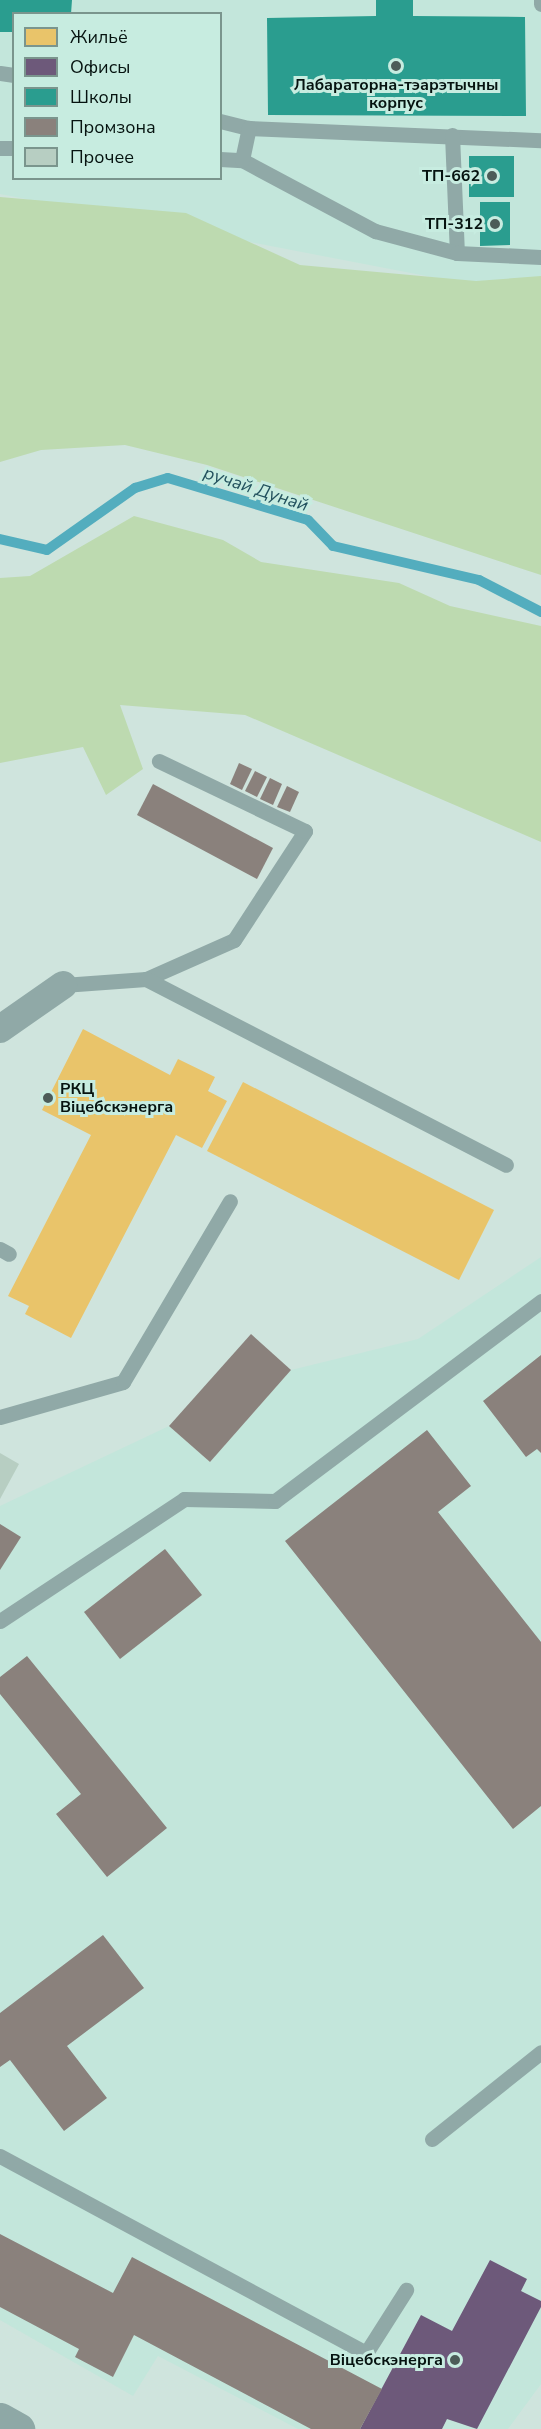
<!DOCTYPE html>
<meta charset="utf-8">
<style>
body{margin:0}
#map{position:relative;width:541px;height:2429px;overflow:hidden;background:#cfe4dd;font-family:"Nunito Sans",sans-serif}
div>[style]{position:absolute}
.built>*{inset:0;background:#c3e6db}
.green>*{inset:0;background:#bddab0}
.homes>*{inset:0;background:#e9c46a}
.offices>*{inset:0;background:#6d597a}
.schools>*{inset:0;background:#2a9d8f}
.industry>*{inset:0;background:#8a817c}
.stream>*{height:10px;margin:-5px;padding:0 5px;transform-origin:5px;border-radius:5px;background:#53adbe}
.building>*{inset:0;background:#b7cec2}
.lane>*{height:15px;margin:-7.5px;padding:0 7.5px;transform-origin:7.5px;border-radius:7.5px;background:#90a9a7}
.street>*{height:28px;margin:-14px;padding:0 14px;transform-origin:14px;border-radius:14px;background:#90a9a7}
.secondary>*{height:33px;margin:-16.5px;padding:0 16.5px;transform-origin:16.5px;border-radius:16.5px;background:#8ea8a6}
.dots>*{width:16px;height:16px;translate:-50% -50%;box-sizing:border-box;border:3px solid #c7ece0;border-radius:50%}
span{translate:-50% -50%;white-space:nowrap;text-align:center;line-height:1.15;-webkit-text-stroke:6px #c7ece0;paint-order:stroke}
.poi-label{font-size:16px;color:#061310;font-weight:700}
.right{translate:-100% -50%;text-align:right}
.left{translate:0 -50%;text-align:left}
.water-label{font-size:18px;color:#23525e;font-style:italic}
.legend{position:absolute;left:12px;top:12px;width:210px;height:168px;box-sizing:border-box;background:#c7ece0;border:2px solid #7a958d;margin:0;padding:8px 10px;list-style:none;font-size:18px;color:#061310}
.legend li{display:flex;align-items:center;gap:12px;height:30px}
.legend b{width:30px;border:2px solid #7a958d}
</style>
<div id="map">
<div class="built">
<div style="clip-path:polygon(evenodd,0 0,541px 0,541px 298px,0 194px,0 0,14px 14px,220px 14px,220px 178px,14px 178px,14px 14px)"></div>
<div style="clip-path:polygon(541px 1257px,541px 2384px,508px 2429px,298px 2429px,158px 2356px,133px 2396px,0 2320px,0 1506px,169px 1426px,210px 1462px,291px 1370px,418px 1339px)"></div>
</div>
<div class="green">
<div style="clip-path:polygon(0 197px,186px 213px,300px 265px,476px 281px,541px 276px,541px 575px,207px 465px,125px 445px,41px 450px,0 462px)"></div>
<div style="clip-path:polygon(134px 516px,223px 540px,261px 562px,399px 583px,450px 606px,541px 626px,541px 842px,245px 715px,120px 705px,143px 769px,106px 795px,83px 747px,0 763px,0 578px,30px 576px)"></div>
</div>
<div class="homes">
<div style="clip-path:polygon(83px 1029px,170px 1075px,178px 1059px,215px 1077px,208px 1091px,227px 1101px,202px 1148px,176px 1135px,71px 1338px,25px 1314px,29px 1306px,8px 1296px,91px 1135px,42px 1110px)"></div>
<div style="clip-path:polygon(243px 1082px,494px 1210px,459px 1280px,207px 1151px)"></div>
</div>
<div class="offices">
<div style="clip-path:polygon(490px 2260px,527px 2279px,521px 2291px,541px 2301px,541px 2307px,477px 2429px,447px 2419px,442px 2429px,360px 2429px,421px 2315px,452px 2331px)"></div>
</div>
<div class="schools">
<div style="clip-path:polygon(0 0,72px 0,71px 14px,14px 14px,14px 32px,0 32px)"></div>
<div style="clip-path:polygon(376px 0,413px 0,413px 16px,525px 17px,526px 116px,268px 115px,267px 18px,376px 16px)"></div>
<div style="clip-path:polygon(469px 156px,514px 156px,514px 197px,469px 197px)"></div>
<div style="clip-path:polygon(480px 202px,510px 202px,510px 245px,480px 246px)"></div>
</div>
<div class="industry">
<div style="clip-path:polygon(239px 763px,252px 769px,242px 790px,230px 784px)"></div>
<div style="clip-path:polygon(255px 771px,267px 777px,257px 797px,245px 791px)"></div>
<div style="clip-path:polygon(270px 778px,282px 784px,273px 805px,260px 799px)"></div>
<div style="clip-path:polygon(153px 784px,273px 848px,257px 879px,137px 815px)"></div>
<div style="clip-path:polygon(287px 786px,299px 792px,290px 812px,277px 807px)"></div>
<div style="clip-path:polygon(251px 1334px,291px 1370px,210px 1462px,169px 1426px)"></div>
<div style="clip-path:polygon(541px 1355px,541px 1453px,537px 1449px,526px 1457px,483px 1401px)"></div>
<div style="clip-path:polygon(427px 1430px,471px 1486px,438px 1512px,541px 1642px,541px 1806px,513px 1829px,285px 1541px)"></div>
<div style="clip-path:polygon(0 1524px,21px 1537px,0 1570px)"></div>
<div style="clip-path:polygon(165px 1549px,202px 1595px,120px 1659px,84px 1612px)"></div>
<div style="clip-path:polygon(27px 1656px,167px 1828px,107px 1877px,56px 1814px,81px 1794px,0 1694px,0 1677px)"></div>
<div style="clip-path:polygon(103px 1935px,144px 1988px,67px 2046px,107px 2098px,64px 2131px,10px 2060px,0 2067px,0 2013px)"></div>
<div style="clip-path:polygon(0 2234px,113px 2293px,132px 2257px,382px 2389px,360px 2429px,311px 2429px,134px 2335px,113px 2377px,75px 2357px,79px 2349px,0 2307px)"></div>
</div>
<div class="stream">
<div style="left:0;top:539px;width:48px;rotate:13.2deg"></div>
<div style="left:47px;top:550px;width:108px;rotate:-35.2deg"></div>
<div style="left:135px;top:488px;width:34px;rotate:-17deg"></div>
<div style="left:168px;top:478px;width:146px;rotate:16.7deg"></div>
<div style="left:308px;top:520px;width:36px;rotate:46deg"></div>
<div style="left:333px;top:546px;width:150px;rotate:13.1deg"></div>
<div style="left:479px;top:580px;width:70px;rotate:27.3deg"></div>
</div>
<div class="building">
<div style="clip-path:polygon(0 1453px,19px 1464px,0 1499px)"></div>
</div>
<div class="lane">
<div style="left:541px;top:0;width:4px;rotate:90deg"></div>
<div style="left:0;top:73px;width:14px;rotate:8deg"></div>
<div style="left:220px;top:121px;width:30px;rotate:14deg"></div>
<div style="left:249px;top:128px;width:292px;rotate:2.4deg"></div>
<div style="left:452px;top:135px;width:118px;rotate:87.6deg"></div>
<div style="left:0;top:148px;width:14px"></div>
<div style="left:220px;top:159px;width:22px;rotate:3deg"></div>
<div style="left:242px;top:160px;width:151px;rotate:28.1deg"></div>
<div style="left:375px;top:231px;width:85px;rotate:15deg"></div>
<div style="left:457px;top:253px;width:84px;rotate:2.7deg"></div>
<div style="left:242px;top:160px;width:33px;rotate:-78deg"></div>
<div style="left:146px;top:979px;width:96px;rotate:-23.9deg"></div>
<div style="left:234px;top:940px;width:130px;rotate:-56.9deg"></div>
<div style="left:305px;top:831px;width:162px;rotate:-154.4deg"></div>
<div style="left:63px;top:985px;width:83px;rotate:-4.1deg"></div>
<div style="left:146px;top:979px;width:405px;rotate:27.3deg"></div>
<div style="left:0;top:1249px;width:10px;rotate:29deg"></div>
<div style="left:0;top:1417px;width:128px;rotate:-15.9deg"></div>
<div style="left:123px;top:1382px;width:210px;rotate:-59.4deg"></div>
<div style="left:0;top:1621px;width:221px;rotate:-33.5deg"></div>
<div style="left:184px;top:1499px;width:91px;rotate:1.3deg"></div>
<div style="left:275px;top:1501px;width:333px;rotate:-36.9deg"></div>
<div style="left:432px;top:2139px;width:139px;rotate:-38.6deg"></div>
<div style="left:0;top:2156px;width:416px;rotate:28.3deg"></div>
<div style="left:366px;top:2353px;width:75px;rotate:-57.6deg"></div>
</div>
<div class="street">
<div style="left:0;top:1029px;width:77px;rotate:-34.9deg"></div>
</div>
<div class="secondary">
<div style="left:0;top:2419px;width:21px;rotate:29deg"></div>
</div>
<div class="dots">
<div style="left:396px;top:66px;background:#4c5c58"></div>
<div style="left:492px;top:176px;background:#4c5c58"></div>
<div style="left:495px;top:224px;background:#4c5c58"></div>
<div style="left:48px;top:1098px;background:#4c5c58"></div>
<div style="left:455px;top:2360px;background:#4c5c58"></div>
</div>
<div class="poi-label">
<span style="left:396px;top:94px">Лабараторна-тэарэтычны<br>корпус</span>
<span class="right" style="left:480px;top:176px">ТП-662</span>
<span class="right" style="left:483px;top:224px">ТП-312</span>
<span class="left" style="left:60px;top:1098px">РКЦ<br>Віцебскэнерга</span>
<span class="right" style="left:443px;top:2360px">Віцебскэнерга</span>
</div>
<div class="water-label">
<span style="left:256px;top:489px;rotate:18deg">ручай Дунай</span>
</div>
<ul class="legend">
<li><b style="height:16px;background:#e9c46a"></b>Жильё</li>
<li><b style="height:16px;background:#6d597a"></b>Офисы</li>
<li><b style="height:16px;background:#2a9d8f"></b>Школы</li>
<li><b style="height:16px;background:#8a817c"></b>Промзона</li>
<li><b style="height:16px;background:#b7cec2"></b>Прочее</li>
</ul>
</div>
